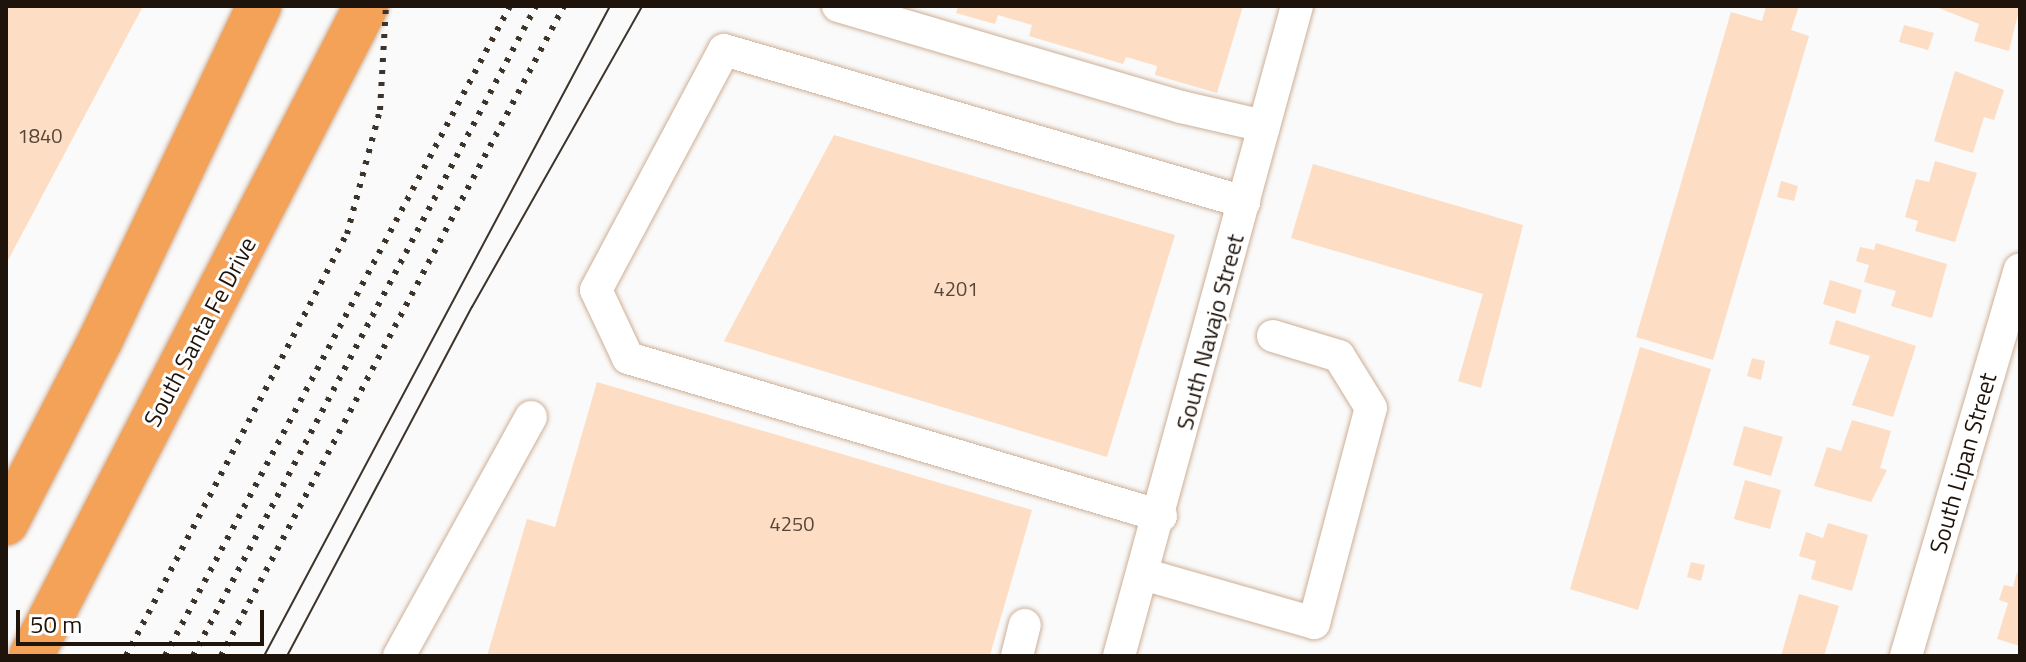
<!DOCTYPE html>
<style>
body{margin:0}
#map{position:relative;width:2026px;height:662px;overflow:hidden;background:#fafafa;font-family:"Titillium Web",sans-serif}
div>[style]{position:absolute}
.building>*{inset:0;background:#fdddc4}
.roads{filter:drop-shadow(0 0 2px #cdaf97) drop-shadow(0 0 2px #cdaf97)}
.minor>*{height:32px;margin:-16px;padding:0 16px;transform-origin:16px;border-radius:16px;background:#fff}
.highway>*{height:44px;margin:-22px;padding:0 22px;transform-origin:22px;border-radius:22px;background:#f5a259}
.tram>*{height:2px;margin:-1px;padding:0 1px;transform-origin:1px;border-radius:1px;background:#3c332b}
.rail>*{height:6px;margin-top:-3px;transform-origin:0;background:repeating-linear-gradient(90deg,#3c332b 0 4px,transparent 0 12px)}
span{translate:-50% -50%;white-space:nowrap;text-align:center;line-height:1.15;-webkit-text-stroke:6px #fff;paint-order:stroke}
.number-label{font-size:20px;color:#564639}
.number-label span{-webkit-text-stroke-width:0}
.street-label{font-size:24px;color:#1f140b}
.frame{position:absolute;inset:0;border:8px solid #1f140b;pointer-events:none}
.scale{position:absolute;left:16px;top:610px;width:248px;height:36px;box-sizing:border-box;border:4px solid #1f140b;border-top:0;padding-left:10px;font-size:24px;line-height:28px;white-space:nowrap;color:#1f140b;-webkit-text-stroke:6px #fff;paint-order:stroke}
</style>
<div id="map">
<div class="building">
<div style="clip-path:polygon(6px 6px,143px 6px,6px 264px)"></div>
<div style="clip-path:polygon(958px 6px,1243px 6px,1217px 93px,1155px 75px,1157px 66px,1126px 57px,1123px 64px,1029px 36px,1032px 25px,998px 15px,995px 24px,956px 13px)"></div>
<div style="clip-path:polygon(1766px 6px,1799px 6px,1791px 30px,1809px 36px,1713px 360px,1636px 337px,1731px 12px,1762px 21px)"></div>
<div style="clip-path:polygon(1934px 6px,2020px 6px,2009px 51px,1974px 41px,1979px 24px)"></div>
<div style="clip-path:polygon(1904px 25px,1934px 33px,1928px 50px,1899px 42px)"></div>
<div style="clip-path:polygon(1955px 71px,2004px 90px,1994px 120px,1984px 117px,1973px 153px,1934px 141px)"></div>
<div style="clip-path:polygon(834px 135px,1175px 235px,1107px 457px,724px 341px)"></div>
<div style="clip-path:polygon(1935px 161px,1977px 173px,1955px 242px,1915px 231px,1918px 221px,1905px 217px,1916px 179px,1929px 182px)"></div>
<div style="clip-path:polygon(1313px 164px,1523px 225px,1481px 388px,1458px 381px,1483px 294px,1291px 238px)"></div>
<div style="clip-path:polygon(1781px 181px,1798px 186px,1794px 201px,1777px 197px)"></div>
<div style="clip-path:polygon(1876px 243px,1947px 264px,1932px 318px,1891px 306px,1896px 291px,1864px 282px,1869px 265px,1856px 261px,1860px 247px,1874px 250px)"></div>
<div style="clip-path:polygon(1830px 280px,1862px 290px,1855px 314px,1823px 304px)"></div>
<div style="clip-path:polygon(1836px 320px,1916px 346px,1893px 417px,1852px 405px,1870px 356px,1829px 344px)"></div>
<div style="clip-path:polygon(1640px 347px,1711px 369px,1638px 610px,1570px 589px)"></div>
<div style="clip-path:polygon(1752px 358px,1765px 361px,1761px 380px,1747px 376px)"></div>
<div style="clip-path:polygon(597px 382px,1032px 510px,990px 655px,487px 656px,527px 519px,555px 527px)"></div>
<div style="clip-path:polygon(1852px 420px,1891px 431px,1880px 468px,1887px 470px,1871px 502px,1814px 486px,1827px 447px,1841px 451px)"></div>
<div style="clip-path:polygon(1744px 426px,1783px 437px,1771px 476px,1733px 465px)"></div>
<div style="clip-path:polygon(1745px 480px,1781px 490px,1770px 529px,1734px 519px)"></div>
<div style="clip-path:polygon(1828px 523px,1868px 535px,1852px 591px,1811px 579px,1816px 561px,1799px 556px,1806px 532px,1823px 538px)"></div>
<div style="clip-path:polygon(1691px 562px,1705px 565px,1701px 581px,1687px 577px)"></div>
<div style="clip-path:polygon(2017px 572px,2020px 573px,2020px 646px,1997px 639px,2008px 603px,1999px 600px,2004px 585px,2013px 587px)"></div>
<div style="clip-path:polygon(1799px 594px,1839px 606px,1824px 656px,1781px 656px)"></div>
</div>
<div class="roads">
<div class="minor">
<div style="left:838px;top:6px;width:358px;rotate:16.4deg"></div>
<div style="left:1181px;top:107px;width:85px;rotate:12.9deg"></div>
<div style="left:1161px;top:516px;width:556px;rotate:-163.49deg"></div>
<div style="left:628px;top:358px;width:75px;rotate:-115.2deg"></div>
<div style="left:596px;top:290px;width:272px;rotate:-61.9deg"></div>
<div style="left:724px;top:50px;width:542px;rotate:16.29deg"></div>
<div style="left:1143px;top:574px;width:178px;rotate:16deg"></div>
<div style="left:1314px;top:623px;width:222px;rotate:-75.2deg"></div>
<div style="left:1371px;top:408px;width:61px;rotate:-121.6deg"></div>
<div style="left:1339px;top:356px;width:69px;rotate:-163.1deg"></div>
<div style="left:399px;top:656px;width:273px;rotate:-61.1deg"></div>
<div style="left:1017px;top:656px;width:32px;rotate:-76deg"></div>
<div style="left:1119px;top:656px;width:674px;rotate:-74.69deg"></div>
<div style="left:1906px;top:656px;width:403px;rotate:-73.6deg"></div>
</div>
<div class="highway">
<div style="left:6px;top:523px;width:205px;rotate:-62.7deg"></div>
<div style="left:100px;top:341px;width:371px;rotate:-64.6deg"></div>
<div style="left:31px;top:656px;width:731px;rotate:-62.73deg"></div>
</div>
</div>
<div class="tram">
<div style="left:264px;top:656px;width:736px;rotate:-61.97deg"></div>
<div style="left:287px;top:656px;width:395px;rotate:-62.1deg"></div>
<div style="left:472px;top:307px;width:346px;rotate:-60.5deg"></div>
</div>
<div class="rail">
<div style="left:126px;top:656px;width:476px;rotate:-62.4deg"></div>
<div style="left:347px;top:234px;width:128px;rotate:-75.1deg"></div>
<div style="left:380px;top:110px;width:104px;rotate:-86.7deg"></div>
<div style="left:165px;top:656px;width:736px;rotate:-62.04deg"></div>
<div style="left:193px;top:656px;width:735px;rotate:-62.18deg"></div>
<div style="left:221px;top:656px;width:735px;rotate:-62.18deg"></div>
</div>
<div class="number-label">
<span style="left:40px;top:135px">1840</span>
<span style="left:956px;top:288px">4201</span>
<span style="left:792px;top:523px">4250</span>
</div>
<div class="street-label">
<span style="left:200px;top:332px;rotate:-62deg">South Santa Fe Drive</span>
<span style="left:1210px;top:332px;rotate:-75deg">South Navajo Street</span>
<span style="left:1963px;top:463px;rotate:-74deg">South Lipan Street</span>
</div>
<div class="frame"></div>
<div class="scale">50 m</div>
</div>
